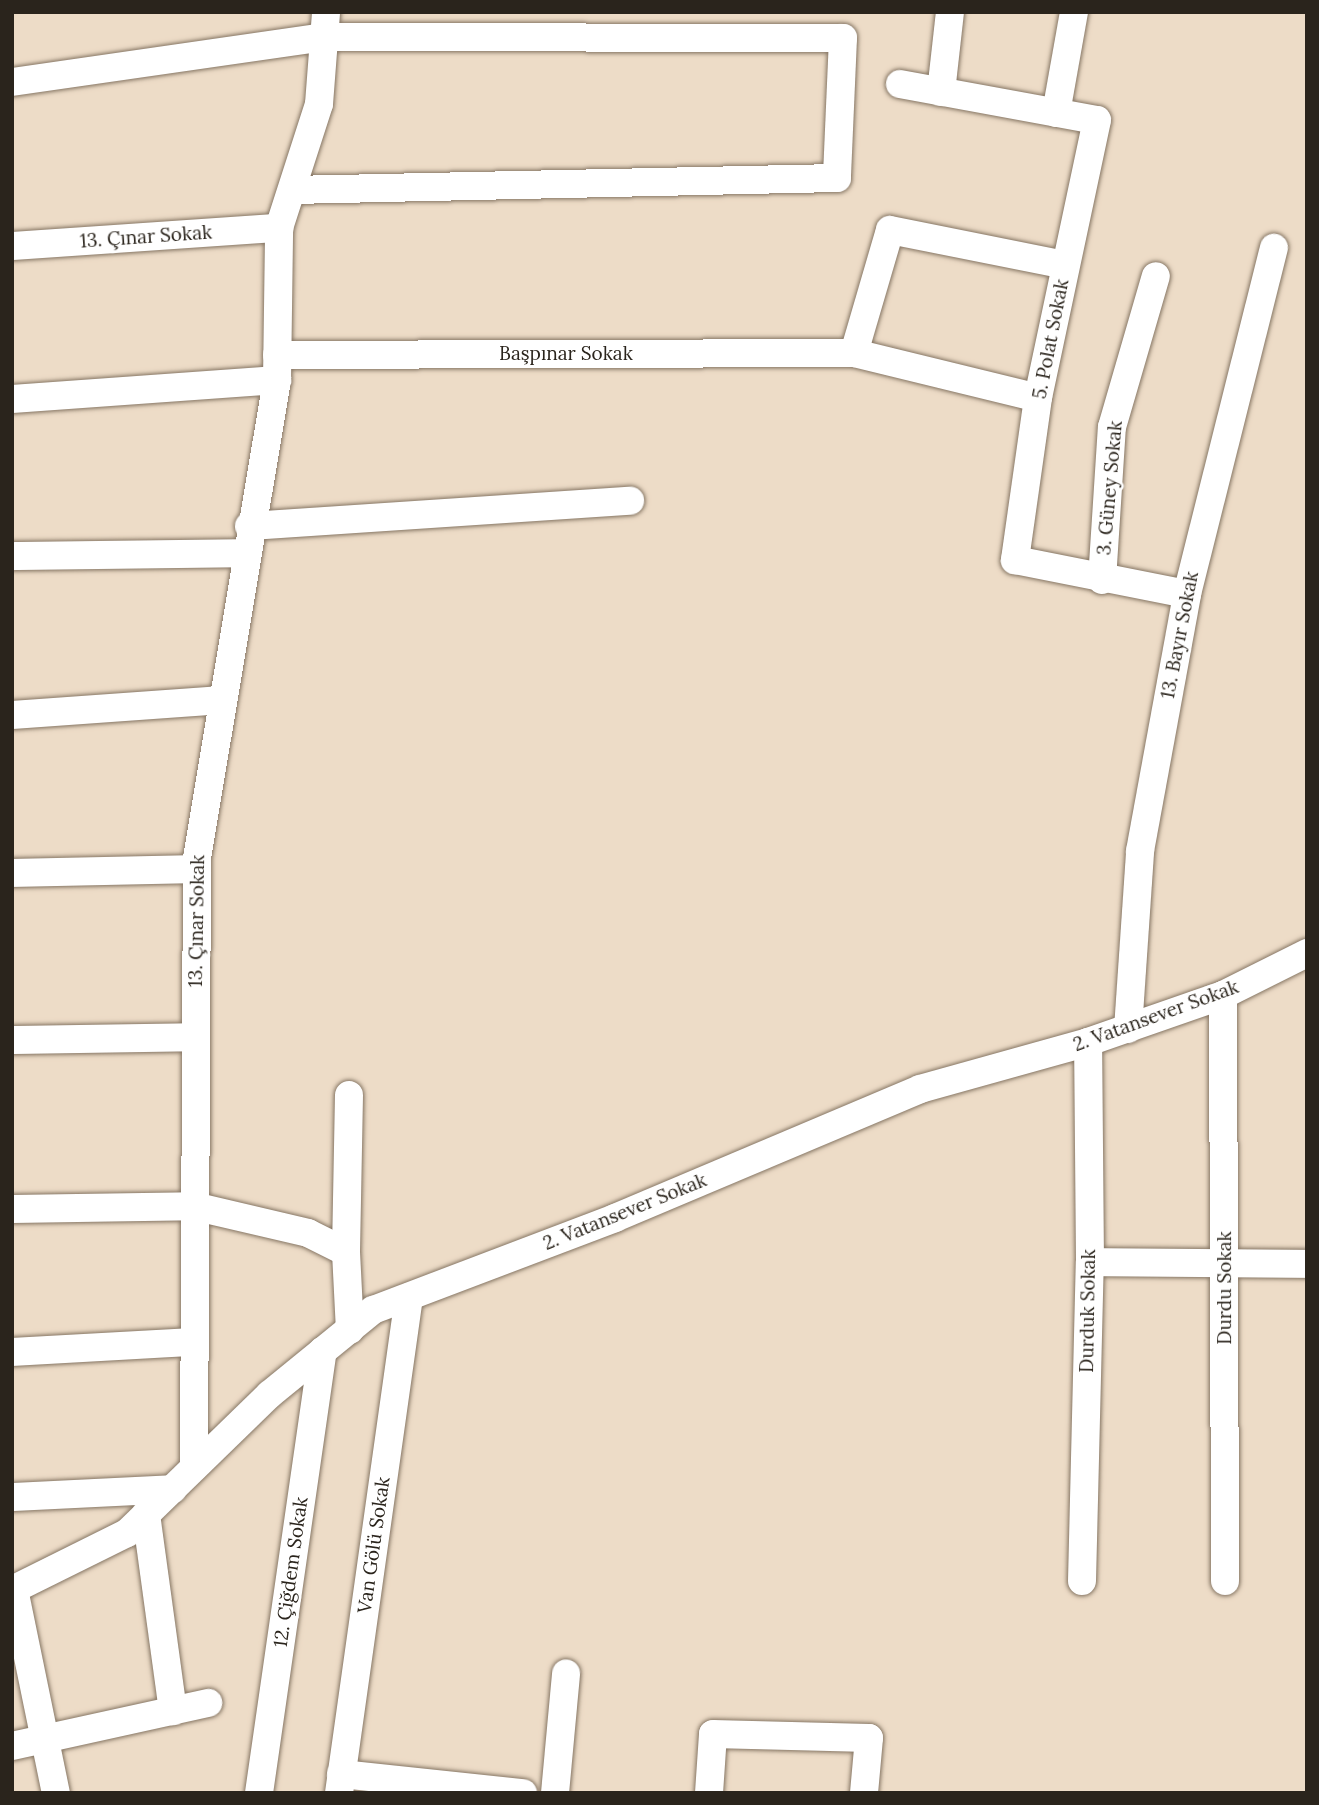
<!DOCTYPE html>
<meta charset="utf-8">
<style>
body{margin:0}
#map{position:relative;width:1319px;height:1805px;overflow:hidden;background:#eddcc7;font-family:Lora,serif}
div>[style]{position:absolute}
.roads{filter:drop-shadow(0 0 2px #867664) drop-shadow(0 0 2px #867664)}
.minor>*{height:28px;margin:-14px;padding:0 14px;transform-origin:14px;border-radius:14px;background:#fff}
span{translate:-50% -50%;white-space:nowrap;text-align:center;line-height:1.15;-webkit-text-stroke:5px #fff;paint-order:stroke}
.street-label{font-size:19px;color:#2a241c}
.frame{position:absolute;inset:0;border:14px solid #2a241c;pointer-events:none}
</style>
<div id="map">
<div class="roads">
<div class="minor">
<div style="left:12px;top:82px;width:315px;rotate:-8.2deg"></div>
<div style="left:324px;top:37px;width:519px;rotate:0.11deg"></div>
<div style="left:843px;top:38px;width:140px;rotate:92.5deg"></div>
<div style="left:837px;top:178px;width:545px;rotate:178.74deg"></div>
<div style="left:900px;top:84px;width:200px;rotate:10.4deg"></div>
<div style="left:1097px;top:120px;width:284px;rotate:102deg"></div>
<div style="left:1038px;top:398px;width:164px;rotate:98.1deg"></div>
<div style="left:1015px;top:560px;width:175px;rotate:11.2deg"></div>
<div style="left:941px;top:92px;width:81px;rotate:-83.6deg"></div>
<div style="left:1056px;top:113px;width:103px;rotate:-79.9deg"></div>
<div style="left:12px;top:246px;width:268px;rotate:-3.9deg"></div>
<div style="left:854px;top:353px;width:128px;rotate:-73.7deg"></div>
<div style="left:890px;top:230px;width:178px;rotate:11.3deg"></div>
<div style="left:277px;top:355px;width:577px;rotate:-0.2deg"></div>
<div style="left:854px;top:353px;width:189px;rotate:13.7deg"></div>
<div style="left:12px;top:399px;width:266px;rotate:-4.1deg"></div>
<div style="left:249px;top:526px;width:382px;rotate:-3.8deg"></div>
<div style="left:12px;top:556px;width:233px;rotate:-0.7deg"></div>
<div style="left:1102px;top:580px;width:153px;rotate:-86.3deg"></div>
<div style="left:1112px;top:427px;width:157px;rotate:-73.8deg"></div>
<div style="left:12px;top:715px;width:211px;rotate:-4.1deg"></div>
<div style="left:12px;top:873px;width:185px;rotate:-1.2deg"></div>
<div style="left:1223px;top:995px;width:586px;rotate:89.8deg"></div>
<div style="left:1128px;top:1029px;width:178px;rotate:-86.1deg"></div>
<div style="left:1140px;top:851px;width:261px;rotate:-79.6deg"></div>
<div style="left:1187px;top:594px;width:357px;rotate:-75.9deg"></div>
<div style="left:12px;top:1040px;width:183px;rotate:-0.9deg"></div>
<div style="left:349px;top:1095px;width:157px;rotate:91.1deg"></div>
<div style="left:346px;top:1252px;width:78px;rotate:87.1deg"></div>
<div style="left:12px;top:1209px;width:181px;rotate:-0.9deg"></div>
<div style="left:193px;top:1206px;width:118px;rotate:13.2deg"></div>
<div style="left:308px;top:1233px;width:42px;rotate:26.6deg"></div>
<div style="left:1090px;top:1262px;width:217px;rotate:0.5deg"></div>
<div style="left:12px;top:1352px;width:181px;rotate:-3.2deg"></div>
<div style="left:194px;top:1467px;width:609px;rotate:-89.72deg"></div>
<div style="left:197px;top:858px;width:485px;rotate:-80.5deg"></div>
<div style="left:277px;top:380px;width:152px;rotate:-89.2deg"></div>
<div style="left:279px;top:228px;width:130px;rotate:-72.1deg"></div>
<div style="left:319px;top:104px;width:92px;rotate:-85.6deg"></div>
<div style="left:12px;top:1497px;width:161px;rotate:-2.8deg"></div>
<div style="left:146px;top:1514px;width:199px;rotate:82.2deg"></div>
<div style="left:1082px;top:1581px;width:319px;rotate:-88.6deg"></div>
<div style="left:1090px;top:1262px;width:220px;rotate:-90.5deg"></div>
<div style="left:14px;top:1589px;width:208px;rotate:78.4deg"></div>
<div style="left:12px;top:1590px;width:128px;rotate:-26.4deg"></div>
<div style="left:127px;top:1533px;width:199px;rotate:-44.2deg"></div>
<div style="left:270px;top:1394px;width:133px;rotate:-39.2deg"></div>
<div style="left:373px;top:1310px;width:259px;rotate:-20.8deg"></div>
<div style="left:615px;top:1218px;width:331px;rotate:-22.9deg"></div>
<div style="left:920px;top:1089px;width:174px;rotate:-15.6deg"></div>
<div style="left:1088px;top:1042px;width:143px;rotate:-19.2deg"></div>
<div style="left:1223px;top:995px;width:94px;rotate:-26.6deg"></div>
<div style="left:12px;top:1746px;width:201px;rotate:-12.4deg"></div>
<div style="left:341px;top:1774px;width:183px;rotate:6deg"></div>
<div style="left:259px;top:1793px;width:447px;rotate:-81.8deg"></div>
<div style="left:339px;top:1793px;width:501px;rotate:-81.97deg"></div>
<div style="left:555px;top:1793px;width:120px;rotate:-84.7deg"></div>
<div style="left:709px;top:1793px;width:59px;rotate:-86.1deg"></div>
<div style="left:713px;top:1734px;width:156px;rotate:1.5deg"></div>
<div style="left:869px;top:1738px;width:55px;rotate:95.2deg"></div>
</div>
</div>
<div class="street-label">
<span style="left:146px;top:237px;rotate:-4deg">13. Çınar Sokak</span>
<span style="left:1051px;top:339px;rotate:-79deg">5. Polat Sokak</span>
<span style="left:566px;top:354px">Başpınar Sokak</span>
<span style="left:1110px;top:488px;rotate:-85deg">3. Güney Sokak</span>
<span style="left:1180px;top:635px;rotate:-79deg">13. Bayır Sokak</span>
<span style="left:197px;top:921px;rotate:-89deg">13. Çınar Sokak</span>
<span style="left:1156px;top:1016px;rotate:-20deg">2. Vatansever Sokak</span>
<span style="left:625px;top:1212px;rotate:-22deg">2. Vatansever Sokak</span>
<span style="left:1225px;top:1288px;rotate:-90deg">Durdu Sokak</span>
<span style="left:1088px;top:1311px;rotate:-89deg">Durduk Sokak</span>
<span style="left:374px;top:1545px;rotate:-82deg">Van Gölü Sokak</span>
<span style="left:291px;top:1572px;rotate:-82deg">12. Çiğdem Sokak</span>
</div>
<div class="frame"></div>
</div>
